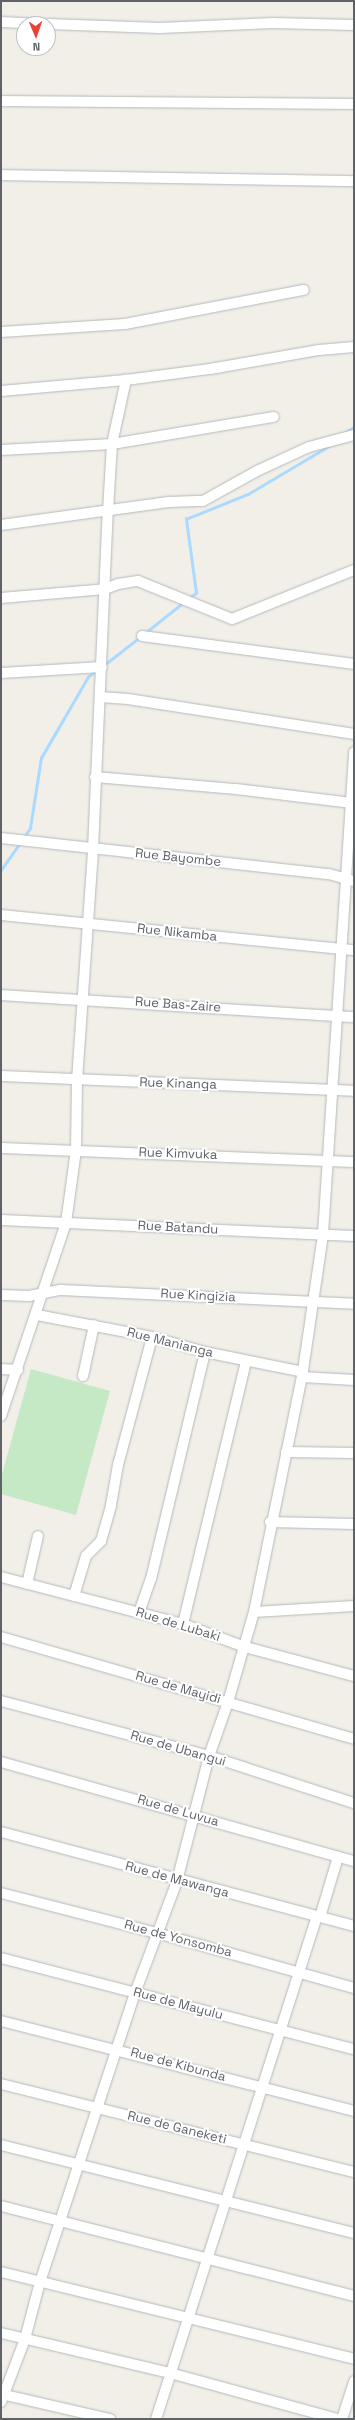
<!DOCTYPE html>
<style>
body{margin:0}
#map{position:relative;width:355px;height:2420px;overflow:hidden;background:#f1efe8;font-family:"Space Grotesk",sans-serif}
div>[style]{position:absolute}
.green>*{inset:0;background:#c5e8c5}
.stream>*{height:2.5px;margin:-1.25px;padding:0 1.25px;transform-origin:1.25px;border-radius:1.25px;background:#aadaff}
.roads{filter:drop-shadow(0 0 1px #b5b8bc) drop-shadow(0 0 1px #b5b8bc)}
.minor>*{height:10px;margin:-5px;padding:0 5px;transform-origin:5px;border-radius:5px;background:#fff}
span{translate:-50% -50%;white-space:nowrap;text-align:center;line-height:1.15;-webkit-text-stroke:4px #fff;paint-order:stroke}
.street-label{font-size:13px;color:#5f6368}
.frame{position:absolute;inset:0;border:2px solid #5f6368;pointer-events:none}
.north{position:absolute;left:16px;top:16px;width:40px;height:40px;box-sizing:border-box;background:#fff;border:1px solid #bfc1c3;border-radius:50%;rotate:178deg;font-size:11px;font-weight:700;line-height:16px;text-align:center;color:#5f6368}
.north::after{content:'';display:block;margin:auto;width:14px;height:18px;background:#ea4335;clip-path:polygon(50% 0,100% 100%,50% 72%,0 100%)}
</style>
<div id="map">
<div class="green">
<div style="clip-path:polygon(31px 1369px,110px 1391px,76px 1515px,1px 1494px,1px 1478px)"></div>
</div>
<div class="stream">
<div style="left:345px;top:433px;width:11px;rotate:-34deg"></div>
<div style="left:189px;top:598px;width:9px;rotate:-36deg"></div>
<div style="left:196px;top:593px;width:75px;rotate:-97.7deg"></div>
<div style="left:186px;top:519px;width:67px;rotate:-22deg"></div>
<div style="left:248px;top:494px;width:94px;rotate:-30.7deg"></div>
<div style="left:145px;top:633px;width:50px;rotate:-38.5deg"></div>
<div style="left:104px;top:665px;width:46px;rotate:-37.9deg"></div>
<div style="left:24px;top:837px;width:11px;rotate:-56deg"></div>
<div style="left:30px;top:828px;width:71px;rotate:-81.1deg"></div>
<div style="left:41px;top:758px;width:94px;rotate:-59.9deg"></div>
<div style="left:88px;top:677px;width:9px;rotate:-41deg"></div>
<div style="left:1px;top:870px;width:33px;rotate:-55deg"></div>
</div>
<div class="roads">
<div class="minor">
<div style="left:1px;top:22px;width:41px;rotate:2.8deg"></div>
<div style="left:48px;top:24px;width:112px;rotate:2deg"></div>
<div style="left:160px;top:28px;width:113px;rotate:-2.5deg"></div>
<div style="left:273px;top:23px;width:81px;rotate:1.4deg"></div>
<div style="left:1px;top:101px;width:353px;rotate:0.5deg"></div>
<div style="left:1px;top:175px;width:353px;rotate:1deg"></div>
<div style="left:1px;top:332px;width:124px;rotate:-3.7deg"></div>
<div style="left:125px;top:324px;width:182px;rotate:-10.8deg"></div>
<div style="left:1px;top:391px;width:125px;rotate:-5deg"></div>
<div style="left:126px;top:380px;width:85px;rotate:-7.5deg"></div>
<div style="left:210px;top:369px;width:111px;rotate:-9.9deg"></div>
<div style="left:319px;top:350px;width:35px;rotate:-5deg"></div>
<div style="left:1px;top:450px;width:111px;rotate:-3.1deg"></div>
<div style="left:112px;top:444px;width:164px;rotate:-9.5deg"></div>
<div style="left:1px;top:525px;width:171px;rotate:-7.8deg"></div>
<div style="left:170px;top:502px;width:33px;rotate:-2deg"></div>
<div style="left:203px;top:501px;width:64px;rotate:-29deg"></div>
<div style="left:259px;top:470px;width:55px;rotate:-24.7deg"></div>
<div style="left:309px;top:447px;width:47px;rotate:-14.9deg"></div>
<div style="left:1px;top:598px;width:104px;rotate:-4.9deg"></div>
<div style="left:105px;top:589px;width:14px;rotate:-21deg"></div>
<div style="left:118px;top:584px;width:20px;rotate:-9deg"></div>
<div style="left:138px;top:581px;width:101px;rotate:22deg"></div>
<div style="left:232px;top:619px;width:131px;rotate:-21.9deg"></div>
<div style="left:142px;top:636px;width:214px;rotate:7.5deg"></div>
<div style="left:1px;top:673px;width:101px;rotate:-3.4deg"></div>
<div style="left:100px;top:697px;width:28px;rotate:4deg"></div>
<div style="left:128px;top:699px;width:229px;rotate:8.8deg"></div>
<div style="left:95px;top:777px;width:142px;rotate:4.9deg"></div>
<div style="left:236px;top:789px;width:117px;rotate:6.9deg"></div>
<div style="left:1px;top:838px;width:330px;rotate:6.3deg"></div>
<div style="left:329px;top:874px;width:26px;rotate:16deg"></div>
<div style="left:1px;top:915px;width:355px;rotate:5.7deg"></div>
<div style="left:1px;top:995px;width:354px;rotate:3.6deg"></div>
<div style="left:1px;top:1076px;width:353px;rotate:2.4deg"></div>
<div style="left:1px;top:1148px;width:353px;rotate:2.3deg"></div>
<div style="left:1px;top:1220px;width:353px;rotate:2.6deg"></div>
<div style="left:1px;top:1295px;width:28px;rotate:2deg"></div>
<div style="left:29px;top:1296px;width:33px;rotate:-11deg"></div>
<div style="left:61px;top:1290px;width:293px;rotate:2.7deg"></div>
<div style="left:37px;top:1315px;width:117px;rotate:10.8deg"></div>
<div style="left:152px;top:1337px;width:55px;rotate:15.8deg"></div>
<div style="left:205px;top:1352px;width:100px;rotate:11.5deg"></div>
<div style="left:1px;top:1369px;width:17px;rotate:3deg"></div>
<div style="left:83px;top:1376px;width:52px;rotate:-77.8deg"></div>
<div style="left:302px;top:1377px;width:52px;rotate:3.3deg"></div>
<div style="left:1px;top:1416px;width:204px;rotate:-71.4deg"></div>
<div style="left:66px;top:1223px;width:74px;rotate:-82.2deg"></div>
<div style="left:76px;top:1150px;width:70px;rotate:-89.2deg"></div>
<div style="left:77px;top:1080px;width:232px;rotate:-86deg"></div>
<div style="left:93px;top:849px;width:338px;rotate:-87.5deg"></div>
<div style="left:108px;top:511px;width:67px;rotate:-86.6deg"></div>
<div style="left:112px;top:444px;width:66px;rotate:-77.7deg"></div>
<div style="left:286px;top:1452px;width:68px;rotate:0.8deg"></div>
<div style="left:270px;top:1522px;width:84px;rotate:1.4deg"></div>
<div style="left:1px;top:1577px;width:188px;rotate:14.5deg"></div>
<div style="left:183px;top:1624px;width:66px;rotate:20.4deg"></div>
<div style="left:245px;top:1647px;width:113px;rotate:14.9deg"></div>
<div style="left:27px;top:1584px;width:49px;rotate:-77.1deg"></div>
<div style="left:74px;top:1596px;width:42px;rotate:-73.3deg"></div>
<div style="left:86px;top:1556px;width:21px;rotate:-45deg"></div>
<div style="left:101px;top:1541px;width:37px;rotate:-74deg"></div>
<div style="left:111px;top:1505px;width:41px;rotate:-80.1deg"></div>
<div style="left:118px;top:1465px;width:132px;rotate:-75.1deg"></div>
<div style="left:254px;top:1612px;width:100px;rotate:-3.4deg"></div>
<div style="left:139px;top:1613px;width:36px;rotate:-71deg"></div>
<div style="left:151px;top:1579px;width:233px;rotate:-76.6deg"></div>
<div style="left:183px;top:1624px;width:270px;rotate:-76.5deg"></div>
<div style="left:1px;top:1637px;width:367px;rotate:16.1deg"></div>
<div style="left:1px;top:1701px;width:215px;rotate:14.8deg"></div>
<div style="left:209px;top:1756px;width:152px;rotate:18deg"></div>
<div style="left:1px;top:1762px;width:367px;rotate:15.7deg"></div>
<div style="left:1px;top:1832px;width:365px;rotate:14.9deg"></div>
<div style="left:1px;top:1893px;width:161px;rotate:14.4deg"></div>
<div style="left:157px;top:1933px;width:205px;rotate:15.6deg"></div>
<div style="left:320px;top:1917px;width:63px;rotate:-73.3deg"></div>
<div style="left:1px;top:1958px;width:365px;rotate:14.5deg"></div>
<div style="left:1px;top:2021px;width:364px;rotate:14.3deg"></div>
<div style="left:1px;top:2084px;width:364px;rotate:14deg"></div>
<div style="left:1px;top:2145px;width:364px;rotate:14deg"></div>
<div style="left:1px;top:2206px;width:364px;rotate:14.3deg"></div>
<div style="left:1px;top:2272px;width:364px;rotate:13.8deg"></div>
<div style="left:1px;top:2333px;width:174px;rotate:13.3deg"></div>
<div style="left:170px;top:2373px;width:173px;rotate:15.4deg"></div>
<div style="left:1px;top:2394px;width:112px;rotate:12.9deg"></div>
<div style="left:1px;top:2402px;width:67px;rotate:-69.1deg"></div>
<div style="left:25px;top:2339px;width:59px;rotate:-75.3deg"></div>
<div style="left:40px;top:2282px;width:304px;rotate:-71.8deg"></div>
<div style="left:135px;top:1993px;width:120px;rotate:-69.4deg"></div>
<div style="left:177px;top:1881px;width:129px;rotate:-75.6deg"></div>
<div style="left:209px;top:1756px;width:57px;rotate:-70.6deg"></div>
<div style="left:228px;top:1702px;width:94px;rotate:-73.9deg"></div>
<div style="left:254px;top:1612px;width:240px;rotate:-78.5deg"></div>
<div style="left:302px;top:1377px;width:145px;rotate:-81.6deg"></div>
<div style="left:323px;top:1234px;width:483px;rotate:-86.3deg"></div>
<div style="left:156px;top:2419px;width:528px;rotate:-72.25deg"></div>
<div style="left:342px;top:2419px;width:40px;rotate:-72deg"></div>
</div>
</div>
<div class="street-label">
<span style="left:178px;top:858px;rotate:6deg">Rue Bayombe</span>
<span style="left:177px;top:933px;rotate:6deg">Rue Nikamba</span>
<span style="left:178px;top:1005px;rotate:4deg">Rue Bas-Zaire</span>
<span style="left:178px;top:1084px;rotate:2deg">Rue Kinanga</span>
<span style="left:178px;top:1154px;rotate:2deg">Rue Kimvuka</span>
<span style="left:178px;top:1228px;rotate:3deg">Rue Batandu</span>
<span style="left:198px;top:1296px;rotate:3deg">Rue Kingizia</span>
<span style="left:170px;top:1343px;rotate:14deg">Rue Manianga</span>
<span style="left:178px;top:1625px;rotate:17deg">Rue de Lubaki</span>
<span style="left:178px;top:1688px;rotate:16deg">Rue de Mayidi</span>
<span style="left:178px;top:1749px;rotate:16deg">Rue de Ubangui</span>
<span style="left:178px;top:1811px;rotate:16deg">Rue de Luvua</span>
<span style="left:177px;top:1880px;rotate:15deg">Rue de Mawanga</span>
<span style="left:178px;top:1939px;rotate:15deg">Rue de Yonsomba</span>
<span style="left:178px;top:2004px;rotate:15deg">Rue de Mayulu</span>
<span style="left:178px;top:2065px;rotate:15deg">Rue de Kibunda</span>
<span style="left:177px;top:2128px;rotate:14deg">Rue de Ganeketi</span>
</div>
<div class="frame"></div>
<div class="north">N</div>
</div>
